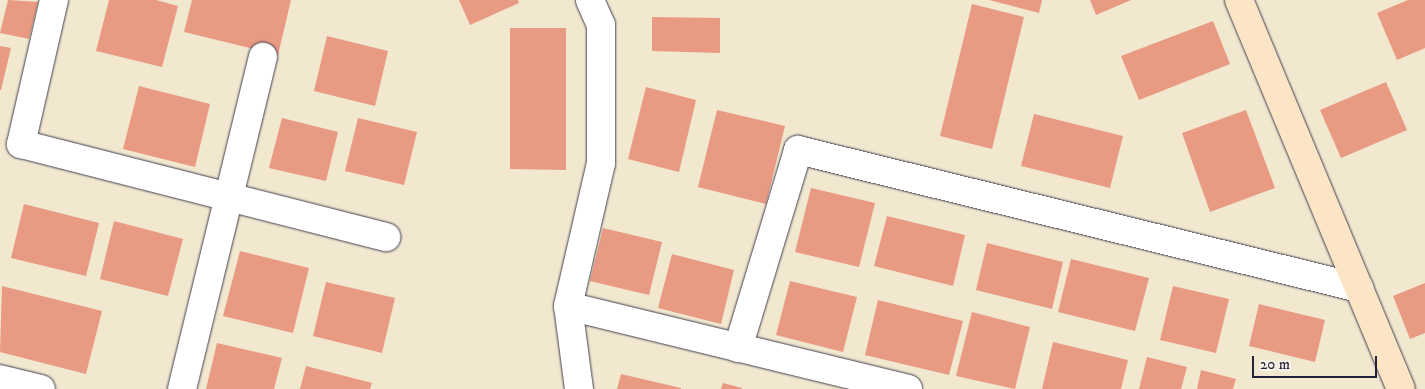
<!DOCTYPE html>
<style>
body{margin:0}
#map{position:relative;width:1425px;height:389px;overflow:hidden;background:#f2e7cf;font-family:"IM FELL DW Pica",serif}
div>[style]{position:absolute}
.building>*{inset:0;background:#e99a83}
.roads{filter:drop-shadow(0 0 1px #414051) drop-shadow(0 0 1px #414051)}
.street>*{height:28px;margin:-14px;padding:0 14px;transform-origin:14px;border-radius:14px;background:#fff}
.secondary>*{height:28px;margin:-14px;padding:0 14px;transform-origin:14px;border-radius:14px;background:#fce5c4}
span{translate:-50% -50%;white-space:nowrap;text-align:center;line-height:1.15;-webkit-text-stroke:5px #f7f3e8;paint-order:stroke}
.scale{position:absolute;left:1252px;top:356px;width:125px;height:22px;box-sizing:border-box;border:2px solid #22223b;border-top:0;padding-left:6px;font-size:15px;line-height:18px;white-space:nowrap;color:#22223b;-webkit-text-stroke:4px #f7f3e8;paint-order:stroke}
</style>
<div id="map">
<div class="building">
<div style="clip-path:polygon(8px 0,38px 2px,29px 39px,0 33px)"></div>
<div style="clip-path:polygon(109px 0,156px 0,178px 6px,162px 67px,96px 51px)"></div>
<div style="clip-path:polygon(192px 0,291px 0,278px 55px,184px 32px)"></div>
<div style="clip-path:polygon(459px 0,518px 0,519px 3px,470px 25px)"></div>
<div style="clip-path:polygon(989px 0,1042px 0,1039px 13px)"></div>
<div style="clip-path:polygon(1090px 0,1131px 0,1096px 15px)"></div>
<div style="clip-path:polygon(1408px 0,1425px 0,1425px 48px,1397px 60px,1377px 13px)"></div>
<div style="clip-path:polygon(972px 4px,1024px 17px,992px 149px,940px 136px)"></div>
<div style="clip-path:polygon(652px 17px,720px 18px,720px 53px,652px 51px)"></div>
<div style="clip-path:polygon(1213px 21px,1230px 64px,1139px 100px,1121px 56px)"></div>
<div style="clip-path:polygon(510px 28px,566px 28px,566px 170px,510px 169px)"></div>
<div style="clip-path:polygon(327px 36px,388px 51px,375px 106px,314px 91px)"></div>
<div style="clip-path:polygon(0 46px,11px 48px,1px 90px,0 90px)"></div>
<div style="clip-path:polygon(1386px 82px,1407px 130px,1341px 158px,1320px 110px)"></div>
<div style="clip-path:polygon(139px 86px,210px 104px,195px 167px,123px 149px)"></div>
<div style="clip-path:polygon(646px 87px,696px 100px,679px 172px,628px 159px)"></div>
<div style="clip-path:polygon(717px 110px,785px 126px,766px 204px,698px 187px)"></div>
<div style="clip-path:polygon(1246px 110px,1275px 188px,1210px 212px,1182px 133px)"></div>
<div style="clip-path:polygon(1034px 114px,1123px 136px,1110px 188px,1021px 166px)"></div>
<div style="clip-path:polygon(282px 118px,338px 132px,326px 181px,269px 168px)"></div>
<div style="clip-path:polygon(358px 118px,417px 132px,404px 185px,345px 171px)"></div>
<div style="clip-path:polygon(811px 188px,875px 203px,859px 267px,795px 252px)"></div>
<div style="clip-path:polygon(24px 204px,99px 223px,86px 276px,11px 258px)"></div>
<div style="clip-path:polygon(887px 216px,965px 235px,953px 286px,874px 266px)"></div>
<div style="clip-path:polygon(114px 221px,183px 239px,168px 296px,100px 279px)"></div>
<div style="clip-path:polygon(603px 228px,662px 242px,649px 295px,590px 281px)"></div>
<div style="clip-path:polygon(987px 243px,1063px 262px,1052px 309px,976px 290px)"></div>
<div style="clip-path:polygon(240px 251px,309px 268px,293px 333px,223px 316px)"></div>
<div style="clip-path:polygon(672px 254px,734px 270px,721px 324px,658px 308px)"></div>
<div style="clip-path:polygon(1071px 259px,1149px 278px,1135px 331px,1058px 312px)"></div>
<div style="clip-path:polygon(790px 281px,857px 297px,843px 352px,776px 335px)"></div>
<div style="clip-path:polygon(326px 282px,395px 298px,382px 353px,313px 336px)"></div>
<div style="clip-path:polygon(1425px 283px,1425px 333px,1410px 339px,1393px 296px)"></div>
<div style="clip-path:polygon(2px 286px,102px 311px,86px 374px,0 352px)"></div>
<div style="clip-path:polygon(1173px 286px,1229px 299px,1216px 353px,1160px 340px)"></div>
<div style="clip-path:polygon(878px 300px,963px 321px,949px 375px,865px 355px)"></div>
<div style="clip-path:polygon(1259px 304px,1325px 320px,1315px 362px,1249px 346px)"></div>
<div style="clip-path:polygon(972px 312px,1030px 327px,1015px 389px,956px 376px)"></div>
<div style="clip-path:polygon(1053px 342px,1128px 360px,1121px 389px,1042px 389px)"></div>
<div style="clip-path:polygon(217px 343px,282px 358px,274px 389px,206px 389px)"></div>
<div style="clip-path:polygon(1147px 357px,1187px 367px,1181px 389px,1139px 389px)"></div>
<div style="clip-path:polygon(306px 366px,372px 383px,370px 389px,300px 389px)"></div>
<div style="clip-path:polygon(1201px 370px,1236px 379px,1233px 389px,1197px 389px)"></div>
<div style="clip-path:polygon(621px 374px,681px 388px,681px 389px,617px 389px)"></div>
<div style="clip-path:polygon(723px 383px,742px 388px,742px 389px,721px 389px)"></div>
</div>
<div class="roads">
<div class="street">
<div style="left:54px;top:0;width:148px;rotate:102.9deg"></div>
<div style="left:21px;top:144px;width:377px;rotate:14.3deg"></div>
<div style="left:568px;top:306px;width:350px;rotate:13.7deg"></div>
<div style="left:738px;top:348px;width:207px;rotate:-73.1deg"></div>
<div style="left:798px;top:150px;width:578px;rotate:13.82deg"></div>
<div style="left:0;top:379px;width:42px;rotate:13.7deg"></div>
<div style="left:182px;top:389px;width:342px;rotate:-76.3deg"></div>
<div style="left:579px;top:389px;width:84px;rotate:-97.5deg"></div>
<div style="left:568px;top:306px;width:147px;rotate:-77deg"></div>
<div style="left:601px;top:163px;width:138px;rotate:-90deg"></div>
<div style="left:601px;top:25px;width:27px;rotate:-114deg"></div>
</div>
<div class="secondary">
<div style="left:1239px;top:0;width:421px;rotate:67.4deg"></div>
</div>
</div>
<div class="scale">20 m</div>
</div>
